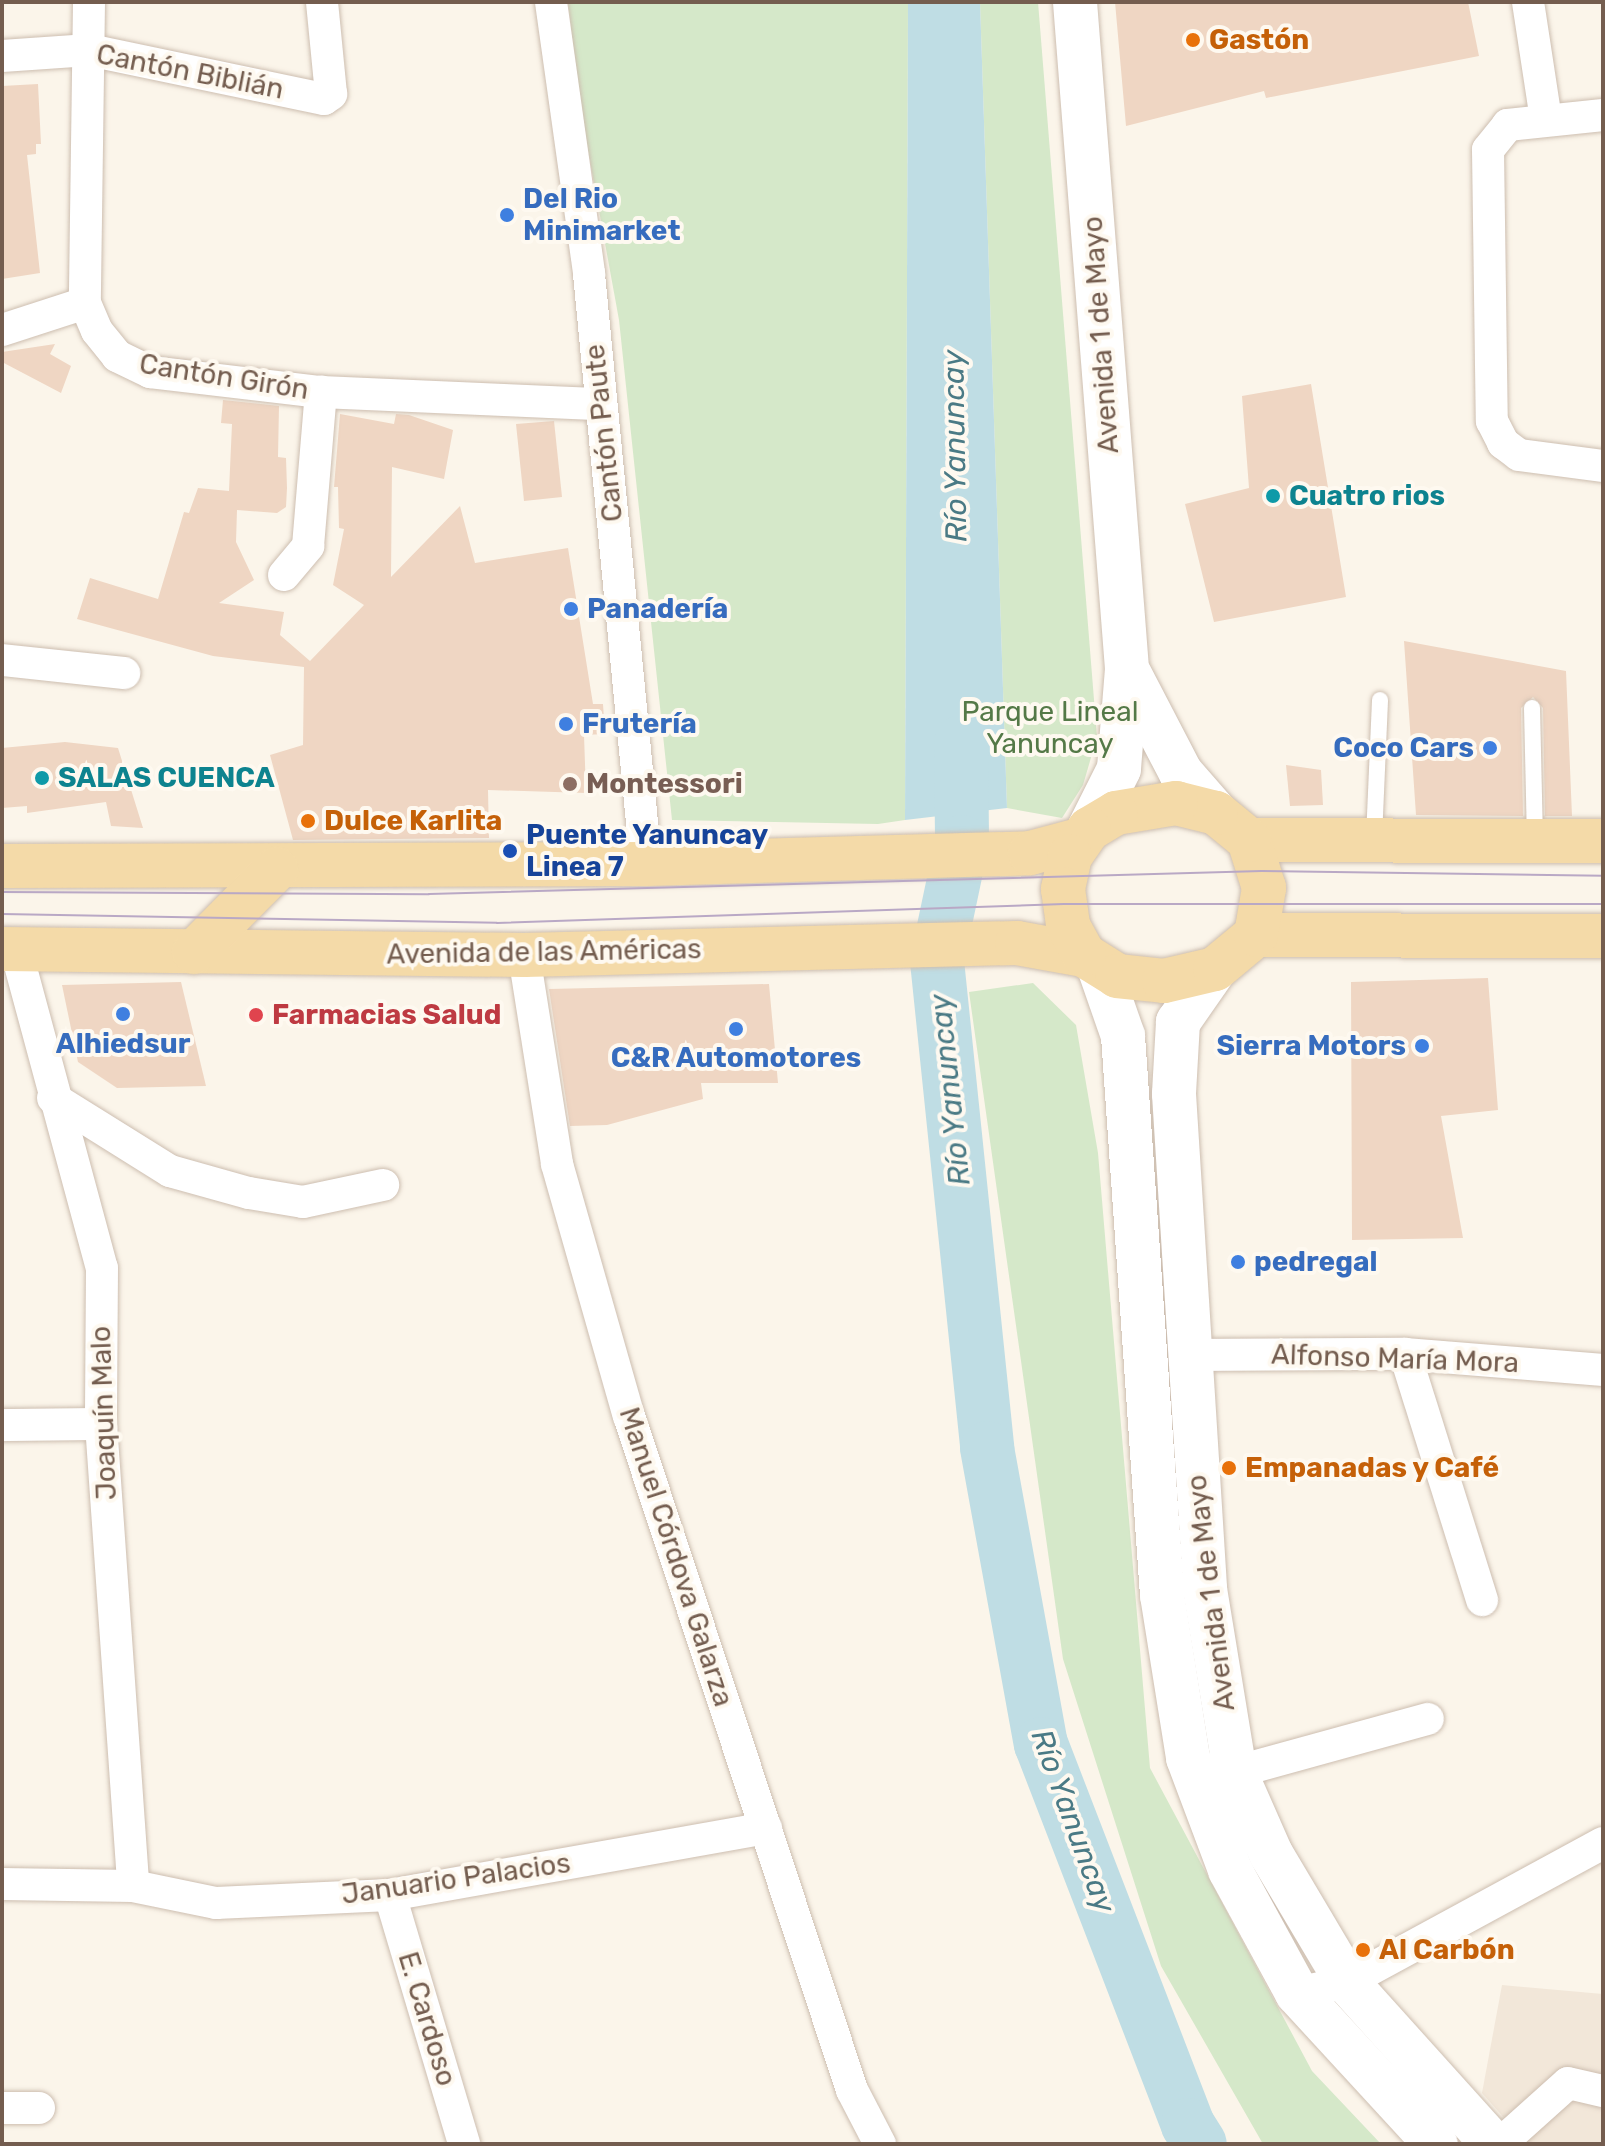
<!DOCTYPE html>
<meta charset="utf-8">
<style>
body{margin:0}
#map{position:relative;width:1605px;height:2146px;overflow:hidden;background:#fbf5ea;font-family:Rubik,sans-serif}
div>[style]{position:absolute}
.residential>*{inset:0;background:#f2e7d9}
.green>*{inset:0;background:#d5e8c9}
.water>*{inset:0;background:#bfdde4}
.river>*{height:54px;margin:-27px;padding:0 27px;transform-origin:27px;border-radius:27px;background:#bfdde4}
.building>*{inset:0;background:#efd6c3}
.roads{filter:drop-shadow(0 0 2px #cdbeb0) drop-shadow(0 0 2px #cdbeb0)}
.lane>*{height:16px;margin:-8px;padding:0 8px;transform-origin:8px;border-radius:8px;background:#fff}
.street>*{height:32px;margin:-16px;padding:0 16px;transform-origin:16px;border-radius:16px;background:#fff}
.secondary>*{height:44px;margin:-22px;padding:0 22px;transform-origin:22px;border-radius:22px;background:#fff}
.primary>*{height:44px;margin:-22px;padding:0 22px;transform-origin:22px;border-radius:22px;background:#f4daa8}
.tram>*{height:2px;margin:-1px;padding:0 1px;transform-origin:1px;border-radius:1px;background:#b9a8c5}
.dots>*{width:22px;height:22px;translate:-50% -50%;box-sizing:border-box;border:4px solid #fef9f0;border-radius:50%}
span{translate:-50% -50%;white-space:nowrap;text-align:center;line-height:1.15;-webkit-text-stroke:8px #fef9f0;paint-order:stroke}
.food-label{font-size:28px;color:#c56008;font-weight:700}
.left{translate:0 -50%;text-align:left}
.street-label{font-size:28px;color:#745d4f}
.shop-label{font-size:28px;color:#366cbe;font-weight:700}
.right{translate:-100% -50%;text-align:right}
.culture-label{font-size:28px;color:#0d838f;font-weight:700}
.park-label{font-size:28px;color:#547947}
.education-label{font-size:28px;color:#785e54;font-weight:700}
.transit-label{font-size:28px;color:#164399;font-weight:700}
.health-label{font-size:28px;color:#be3a42;font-weight:700}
.water-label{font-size:30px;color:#4a7a85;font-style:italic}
.frame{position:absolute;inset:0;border:4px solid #745d4f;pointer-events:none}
</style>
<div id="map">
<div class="residential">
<div style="clip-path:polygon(1502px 1985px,1603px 1994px,1603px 2144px,1527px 2144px,1482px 2093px)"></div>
</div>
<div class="green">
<div style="clip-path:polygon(568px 2px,908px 2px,905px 820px,878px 824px,672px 820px,619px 320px,580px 106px)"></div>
<div style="clip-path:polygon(980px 2px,1038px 2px,1097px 737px,1083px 785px,1062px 818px,1007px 808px)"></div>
<div style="clip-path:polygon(1033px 983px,1076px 1025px,1098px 1153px,1150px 1768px,1312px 2071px,1381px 2144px,1263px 2144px,1161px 1966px,1063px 1659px,969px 992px)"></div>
</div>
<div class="water">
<div style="clip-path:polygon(908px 2px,980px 2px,1007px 808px,905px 820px)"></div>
</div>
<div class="river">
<div style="left:961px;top:742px;width:100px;rotate:89.4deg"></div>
<div style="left:962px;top:842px;width:122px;rotate:101.9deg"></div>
<div style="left:937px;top:961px;width:490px;rotate:84.1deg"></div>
<div style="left:987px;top:1448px;width:301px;rotate:79.7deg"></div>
<div style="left:1041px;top:1744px;width:408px;rotate:68.9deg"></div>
<div style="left:1188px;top:2125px;width:22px;rotate:58deg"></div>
</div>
<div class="building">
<div style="clip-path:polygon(1115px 2px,1468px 2px,1479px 56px,1266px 98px,1264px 91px,1126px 126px)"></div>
<div style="clip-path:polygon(38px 84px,41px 144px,36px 144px,36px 154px,27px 155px,40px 273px,2px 279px,2px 86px)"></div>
<div style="clip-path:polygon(55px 344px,50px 354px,71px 366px,61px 393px,2px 362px,2px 352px)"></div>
<div style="clip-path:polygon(1311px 384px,1346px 597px,1214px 622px,1185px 504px,1249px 488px,1242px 396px)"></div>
<div style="clip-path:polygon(223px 400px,279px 406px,278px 457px,286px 458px,287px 488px,286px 507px,277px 513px,237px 510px,236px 542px,254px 580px,219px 603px,284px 612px,280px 635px,310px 661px,364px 605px,333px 585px,344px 529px,339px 528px,338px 487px,334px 487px,340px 414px,394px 424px,396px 414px,409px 415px,453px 430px,444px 479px,392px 467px,391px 577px,460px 506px,475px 563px,568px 548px,593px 704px,603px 704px,605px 734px,584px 735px,586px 793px,488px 790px,489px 838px,293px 840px,270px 755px,303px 745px,304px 667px,213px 656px,77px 619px,90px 578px,158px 599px,184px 512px,189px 513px,198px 488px,229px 491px,232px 424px,221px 423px)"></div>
<div style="clip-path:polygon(554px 421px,562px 497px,524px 501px,516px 424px)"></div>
<div style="clip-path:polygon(1404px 641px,1566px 671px,1572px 816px,1545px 816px,1543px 708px,1533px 697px,1521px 708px,1523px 816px,1416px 815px)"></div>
<div style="clip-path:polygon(65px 742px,118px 748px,143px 828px,111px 826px,106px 802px,27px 813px,27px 806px,2px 808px,2px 748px)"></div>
<div style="clip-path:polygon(1286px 765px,1321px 770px,1323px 805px,1290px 806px)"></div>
<div style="clip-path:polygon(1488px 978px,1498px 1110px,1441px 1116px,1463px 1238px,1352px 1240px,1351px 982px)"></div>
<div style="clip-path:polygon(181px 982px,206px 1086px,117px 1088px,78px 1062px,62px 985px)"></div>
<div style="clip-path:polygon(769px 984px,778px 1083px,701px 1083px,703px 1099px,607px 1125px,570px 1126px,549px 989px)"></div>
</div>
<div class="roads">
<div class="lane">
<div style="left:1532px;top:708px;width:131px;rotate:88.7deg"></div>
<div style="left:1374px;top:838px;width:138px;rotate:-87.5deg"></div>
</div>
<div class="street">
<div style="left:89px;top:2px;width:301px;rotate:90.8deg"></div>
<div style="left:85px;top:303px;width:30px;rotate:67deg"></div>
<div style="left:97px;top:331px;width:32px;rotate:51deg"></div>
<div style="left:117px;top:356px;width:37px;rotate:26deg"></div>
<div style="left:150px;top:372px;width:172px;rotate:6.7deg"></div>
<div style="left:321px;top:392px;width:280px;rotate:2.5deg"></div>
<div style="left:551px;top:2px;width:275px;rotate:82deg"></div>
<div style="left:589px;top:274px;width:593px;rotate:84.48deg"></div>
<div style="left:1528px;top:2px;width:118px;rotate:81.3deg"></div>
<div style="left:2px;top:56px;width:87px;rotate:-3.9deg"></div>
<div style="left:89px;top:50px;width:240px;rotate:11.8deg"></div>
<div style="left:324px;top:99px;width:9px;rotate:-36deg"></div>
<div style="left:331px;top:94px;width:92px;rotate:-95.6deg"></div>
<div style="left:1603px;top:115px;width:96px;rotate:174deg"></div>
<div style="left:1508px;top:125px;width:32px;rotate:129deg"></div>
<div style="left:1488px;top:150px;width:271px;rotate:89.2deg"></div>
<div style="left:1492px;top:421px;width:25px;rotate:63deg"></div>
<div style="left:1503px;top:443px;width:20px;rotate:37deg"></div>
<div style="left:1519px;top:455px;width:85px;rotate:7.5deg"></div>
<div style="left:2px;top:330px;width:87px;rotate:-18deg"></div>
<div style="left:284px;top:575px;width:38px;rotate:-50deg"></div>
<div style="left:308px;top:546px;width:155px;rotate:-85.2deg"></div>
<div style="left:2px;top:660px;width:123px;rotate:6.1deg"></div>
<div style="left:16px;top:950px;width:329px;rotate:74.9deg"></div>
<div style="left:102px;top:1268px;width:156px;rotate:90.4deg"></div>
<div style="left:101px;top:1424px;width:463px;rotate:86deg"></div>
<div style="left:524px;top:955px;width:212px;rotate:81deg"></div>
<div style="left:557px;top:1164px;width:262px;rotate:74.1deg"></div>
<div style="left:629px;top:1416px;width:710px;rotate:71.69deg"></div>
<div style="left:852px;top:2090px;width:61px;rotate:62.6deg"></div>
<div style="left:53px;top:1098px;width:138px;rotate:32deg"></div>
<div style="left:170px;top:1171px;width:82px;rotate:15.6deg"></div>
<div style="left:249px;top:1193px;width:55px;rotate:9.5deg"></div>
<div style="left:303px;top:1202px;width:82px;rotate:-12deg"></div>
<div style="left:1405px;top:1354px;width:258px;rotate:72.6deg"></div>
<div style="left:1187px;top:1355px;width:218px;rotate:-0.3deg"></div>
<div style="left:1405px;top:1354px;width:199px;rotate:4.6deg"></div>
<div style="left:2px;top:1425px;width:99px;rotate:-0.6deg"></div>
<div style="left:1235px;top:1772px;width:200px;rotate:-15.4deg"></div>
<div style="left:2px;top:1884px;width:131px;rotate:0.9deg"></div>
<div style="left:133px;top:1886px;width:85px;rotate:11.6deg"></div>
<div style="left:216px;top:1903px;width:174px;rotate:-2.6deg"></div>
<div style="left:390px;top:1895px;width:382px;rotate:-10.1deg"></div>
<div style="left:390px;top:1895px;width:260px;rotate:73.4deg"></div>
<div style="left:1297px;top:1993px;width:51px;rotate:-12.4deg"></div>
<div style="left:1347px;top:1982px;width:291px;rotate:-28.5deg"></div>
<div style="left:2px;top:2108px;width:37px"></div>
<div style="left:1500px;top:2144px;width:91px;rotate:-41.9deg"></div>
<div style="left:1568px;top:2083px;width:36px;rotate:13deg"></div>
</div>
<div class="secondary">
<div style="left:1075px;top:2px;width:669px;rotate:85.54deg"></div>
<div style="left:1127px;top:669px;width:100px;rotate:94.6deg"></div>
<div style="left:1119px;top:769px;width:67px;rotate:116.6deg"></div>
<div style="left:1130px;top:675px;width:110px;rotate:62.5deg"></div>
<div style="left:1181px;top:773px;width:53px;rotate:48.8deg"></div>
<div style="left:1099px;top:967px;width:73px;rotate:70.8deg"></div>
<div style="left:1123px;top:1036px;width:560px;rotate:86.01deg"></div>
<div style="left:1162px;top:1595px;width:165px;rotate:80.9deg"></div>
<div style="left:1188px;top:1758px;width:120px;rotate:69.4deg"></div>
<div style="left:1230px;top:1870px;width:140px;rotate:61.4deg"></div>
<div style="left:1297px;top:1993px;width:205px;rotate:47.4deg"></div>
<div style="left:1215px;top:969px;width:65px;rotate:124.9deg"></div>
<div style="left:1178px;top:1022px;width:72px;rotate:93.2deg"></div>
<div style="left:1174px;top:1094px;width:496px;rotate:86.4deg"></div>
<div style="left:1205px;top:1589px;width:185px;rotate:80.7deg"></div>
<div style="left:1235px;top:1772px;width:90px;rotate:66.3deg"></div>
<div style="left:1271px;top:1854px;width:149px;rotate:59.3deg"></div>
<div style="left:1347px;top:1982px;width:218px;rotate:48deg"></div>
</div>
<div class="primary">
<div style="left:1249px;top:840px;width:354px;rotate:0.2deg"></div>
<div style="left:2px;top:866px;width:644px;rotate:-0.18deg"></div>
<div style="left:646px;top:864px;width:384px;rotate:-1.6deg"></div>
<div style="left:1030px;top:853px;width:51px;rotate:-14.9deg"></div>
<div style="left:1256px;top:935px;width:347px;rotate:0.2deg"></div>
<div style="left:2px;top:949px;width:522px;rotate:0.66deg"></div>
<div style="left:524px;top:955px;width:493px;rotate:-1.4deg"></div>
<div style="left:1017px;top:943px;width:68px;rotate:10.2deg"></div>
<div style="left:1084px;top:955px;width:39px;rotate:32deg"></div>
<div style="left:1117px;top:976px;width:47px;rotate:6.1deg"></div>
<div style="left:1164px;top:981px;width:52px;rotate:-13.2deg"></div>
<div style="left:1215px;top:969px;width:53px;rotate:-39.7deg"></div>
<div style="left:1256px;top:935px;width:48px;rotate:-80.3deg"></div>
<div style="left:1264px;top:888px;width:50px;rotate:-107.4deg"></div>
<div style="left:1249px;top:840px;width:43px;rotate:-140.7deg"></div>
<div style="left:1216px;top:813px;width:41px;rotate:-166deg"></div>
<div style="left:1176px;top:803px;width:61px;rotate:170.5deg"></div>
<div style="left:1116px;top:813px;width:31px;rotate:149deg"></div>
<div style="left:1089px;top:829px;width:33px;rotate:125deg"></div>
<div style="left:1070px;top:856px;width:34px;rotate:102deg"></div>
<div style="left:1063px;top:889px;width:37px;rotate:82deg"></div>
<div style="left:1068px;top:926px;width:33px;rotate:61deg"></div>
<div style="left:194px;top:952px;width:117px;rotate:-45.3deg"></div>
</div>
</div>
<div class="tram">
<div style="left:2px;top:892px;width:427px;rotate:0.3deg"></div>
<div style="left:429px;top:894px;width:833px;rotate:-1.58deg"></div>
<div style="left:1262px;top:871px;width:341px;rotate:0.8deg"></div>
<div style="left:2px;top:914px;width:495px;rotate:1deg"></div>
<div style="left:497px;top:923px;width:567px;rotate:-1.92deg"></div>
<div style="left:1064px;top:904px;width:539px"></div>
</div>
<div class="dots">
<div style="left:1193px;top:40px;background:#e8710a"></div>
<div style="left:507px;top:215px;background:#3f7fe0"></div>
<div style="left:1273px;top:496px;background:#0f9aa8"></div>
<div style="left:571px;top:609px;background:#3f7fe0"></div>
<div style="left:566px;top:724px;background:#3f7fe0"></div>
<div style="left:1490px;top:748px;background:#3f7fe0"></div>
<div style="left:42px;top:778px;background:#0f9aa8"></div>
<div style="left:570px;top:784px;background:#8d6e63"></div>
<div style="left:308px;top:821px;background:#e8710a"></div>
<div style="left:510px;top:851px;background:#1a4fb4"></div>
<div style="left:123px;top:1014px;background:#3f7fe0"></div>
<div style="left:256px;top:1015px;background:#e0444e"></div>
<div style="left:736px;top:1029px;background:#3f7fe0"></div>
<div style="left:1422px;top:1046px;background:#3f7fe0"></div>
<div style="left:1238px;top:1262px;background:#3f7fe0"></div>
<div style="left:1229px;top:1468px;background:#e8710a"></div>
<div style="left:1363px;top:1950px;background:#e8710a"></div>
</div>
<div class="food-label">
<span class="left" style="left:1209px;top:40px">Gastón</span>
<span class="left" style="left:324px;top:821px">Dulce Karlita</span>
<span class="left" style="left:1245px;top:1468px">Empanadas y Café</span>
<span class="left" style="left:1379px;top:1950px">Al Carbón</span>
</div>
<div class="street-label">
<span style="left:190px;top:72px;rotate:11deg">Cantón Biblián</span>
<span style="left:1101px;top:335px;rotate:-94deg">Avenida 1 de Mayo</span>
<span style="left:224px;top:377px;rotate:9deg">Cantón Girón</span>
<span style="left:604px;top:433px;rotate:-96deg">Cantón Paute</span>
<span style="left:544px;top:952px;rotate:-1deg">Avenida de las Américas</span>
<span style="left:1395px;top:1359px;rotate:2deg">Alfonso María Mora</span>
<span style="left:104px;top:1413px;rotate:-92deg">Joaquín Malo</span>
<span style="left:676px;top:1557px;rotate:72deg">Manuel Córdova Galarza</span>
<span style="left:1211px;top:1593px;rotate:-97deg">Avenida 1 de Mayo</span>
<span style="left:456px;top:1879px;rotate:-8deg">Januario Palacios</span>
<span style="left:427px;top:2019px;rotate:73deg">E. Cardoso</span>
</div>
<div class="shop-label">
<span class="left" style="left:523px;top:215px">Del Rio<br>Minimarket</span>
<span class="left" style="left:587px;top:609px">Panadería</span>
<span class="left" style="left:582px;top:724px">Frutería</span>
<span class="right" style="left:1474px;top:748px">Coco Cars</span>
<span style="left:123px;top:1044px">Alhiedsur</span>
<span class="right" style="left:1406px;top:1046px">Sierra Motors</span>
<span style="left:736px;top:1058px">C&amp;R Automotores</span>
<span class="left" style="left:1254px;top:1262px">pedregal</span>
</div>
<div class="culture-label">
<span class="left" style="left:1289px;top:496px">Cuatro rios</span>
<span class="left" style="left:58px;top:778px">SALAS CUENCA</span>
</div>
<div class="park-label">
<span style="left:1050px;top:728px">Parque Lineal<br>Yanuncay</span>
</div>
<div class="education-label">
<span class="left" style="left:586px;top:784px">Montessori</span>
</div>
<div class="transit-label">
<span class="left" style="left:526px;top:851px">Puente Yanuncay<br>Linea 7</span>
</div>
<div class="health-label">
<span class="left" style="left:272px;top:1015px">Farmacias Salud</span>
</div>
<div class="water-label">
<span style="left:955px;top:446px;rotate:-91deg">Río Yanuncay</span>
<span style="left:950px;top:1090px;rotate:-96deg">Río Yanuncay</span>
<span style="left:1073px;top:1821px;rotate:70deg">Río Yanuncay</span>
</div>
<div class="frame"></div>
</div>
